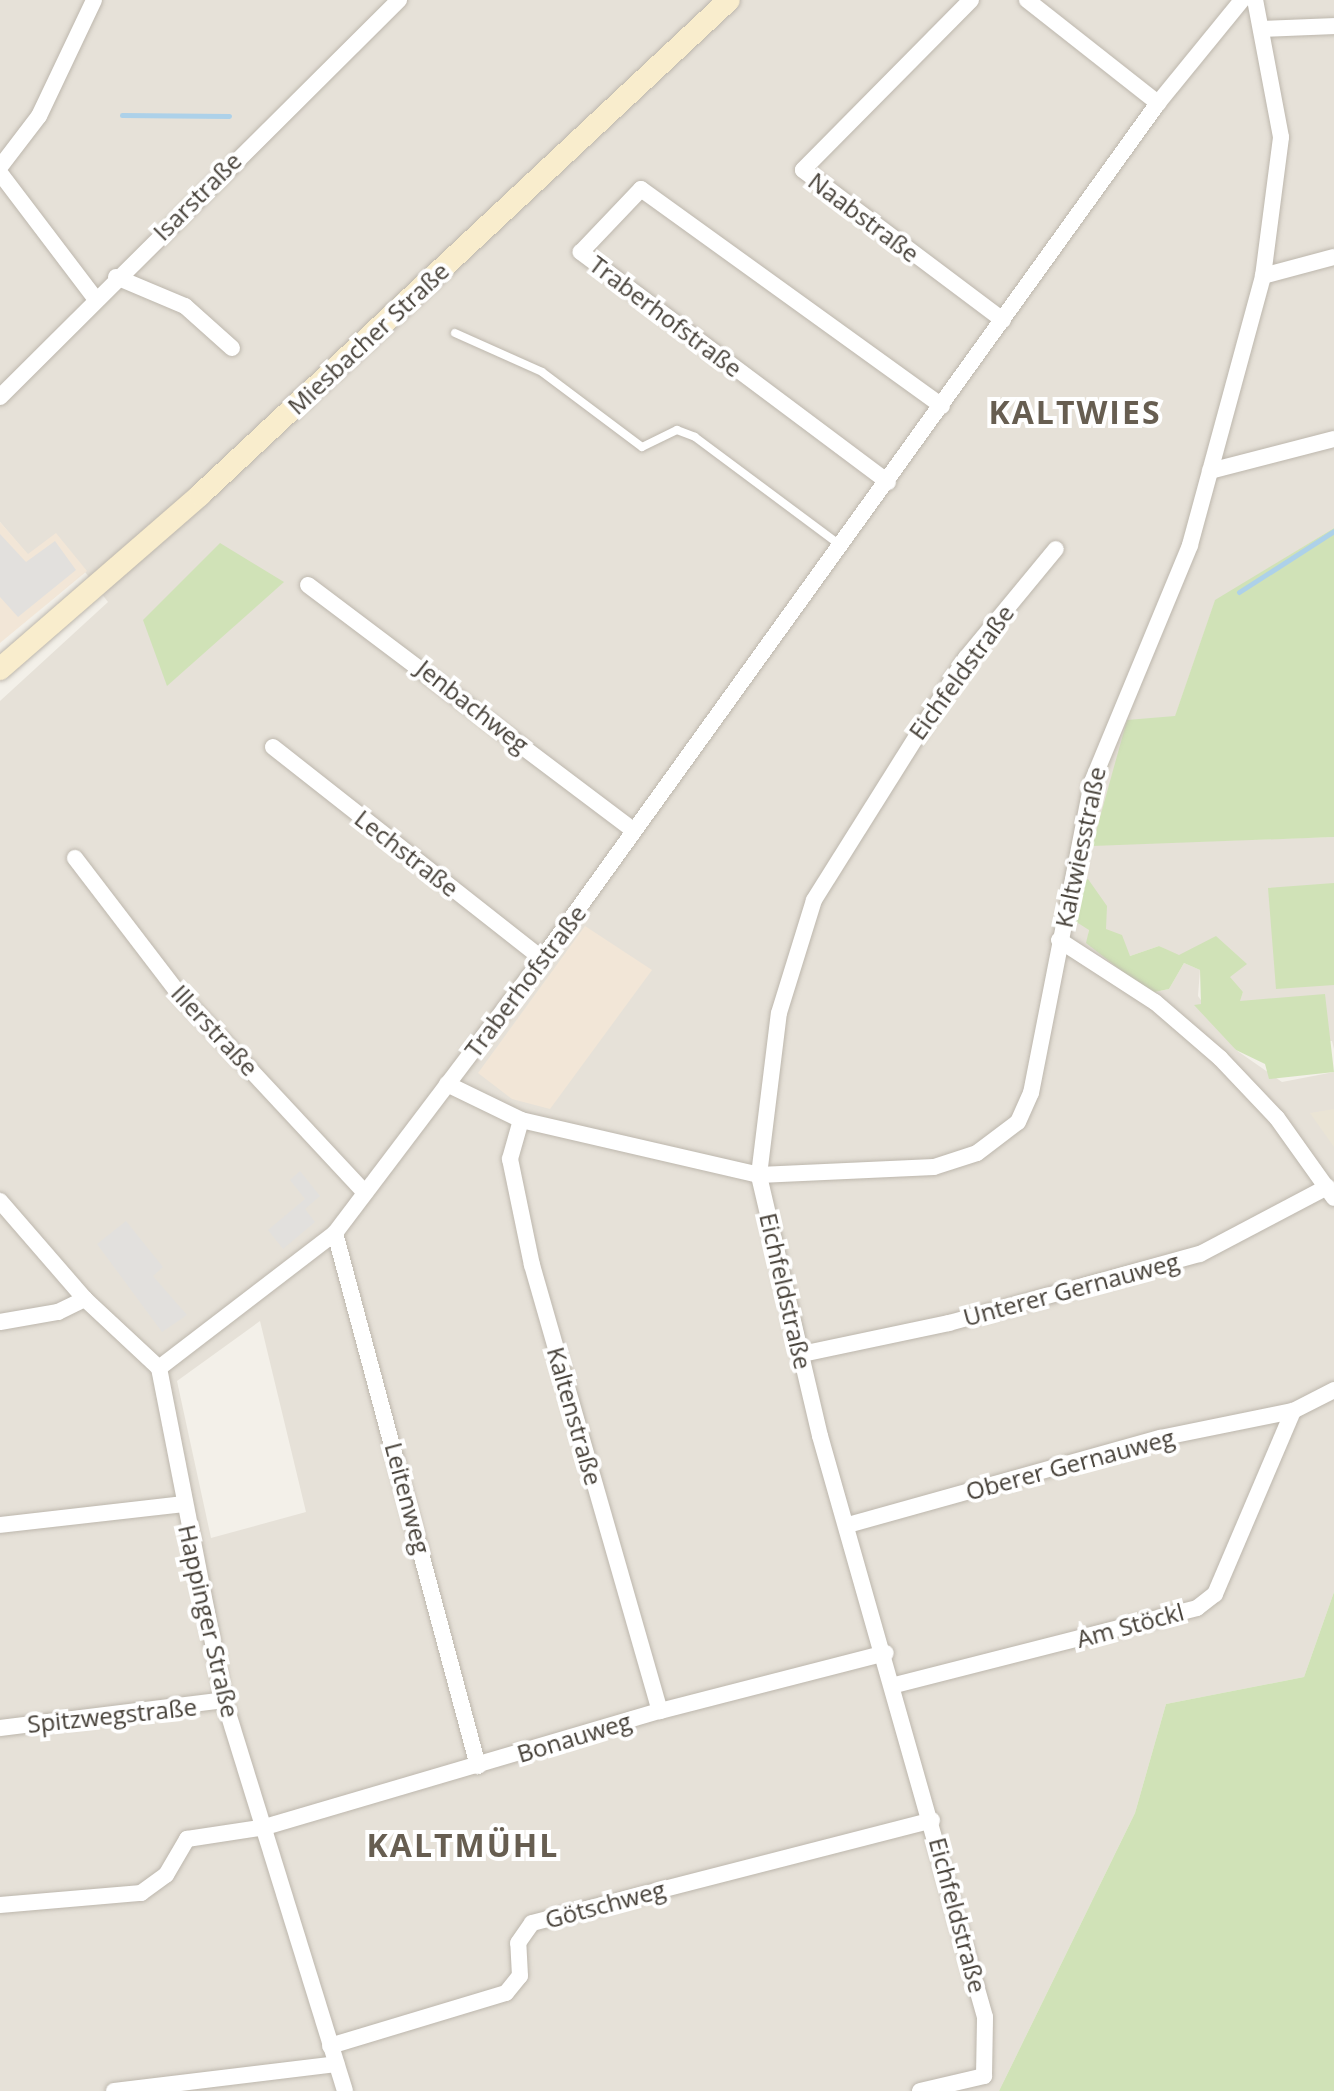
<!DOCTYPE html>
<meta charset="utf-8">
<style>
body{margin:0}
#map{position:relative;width:1334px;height:2091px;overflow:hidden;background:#f3f0e9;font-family:"Open Sans",sans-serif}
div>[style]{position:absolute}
.residential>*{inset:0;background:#e6e1d8}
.commercial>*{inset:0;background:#f2e6d7}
.education>*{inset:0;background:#eae4d5}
.green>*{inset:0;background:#d0e2b7}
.parking>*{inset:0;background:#e2e0dd}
.stream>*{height:5px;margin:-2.5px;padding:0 2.5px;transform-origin:2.5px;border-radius:2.5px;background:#add1e9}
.roads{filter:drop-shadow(0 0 2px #bdb7ad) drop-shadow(0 0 2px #bdb7ad)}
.lane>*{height:8px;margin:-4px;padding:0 4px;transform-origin:4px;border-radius:4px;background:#fff}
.street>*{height:16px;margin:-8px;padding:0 8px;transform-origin:8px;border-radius:8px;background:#fff}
.secondary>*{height:22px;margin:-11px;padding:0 11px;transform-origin:11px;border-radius:11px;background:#f9edcd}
span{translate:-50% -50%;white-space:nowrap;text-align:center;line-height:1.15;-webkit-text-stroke:8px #fff;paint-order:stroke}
.street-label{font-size:24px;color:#464038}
.district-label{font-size:32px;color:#675e51;font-weight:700;letter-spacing:2px}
</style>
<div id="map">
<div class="residential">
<div style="clip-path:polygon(evenodd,0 0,1334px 0,1334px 528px,1215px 601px,1175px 717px,1092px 845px,1334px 837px,1334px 1049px,1332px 1041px,1300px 1040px,1235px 1012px,1243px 992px,1159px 946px,1130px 956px,1089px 929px,1087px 943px,1150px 993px,1169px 989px,1184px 963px,1200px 970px,1198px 996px,1236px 1050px,1282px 1082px,1334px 1072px,1334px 1592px,1304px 1677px,1166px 1704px,1135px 1813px,999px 2091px,0 2091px,0 701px,108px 602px,56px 534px,28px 555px,0 522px,0 0,260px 1321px,306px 1512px,211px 1538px,177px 1381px,260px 1321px)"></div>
</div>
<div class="commercial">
<div style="clip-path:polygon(0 522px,28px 554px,56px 533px,87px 571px,0 643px)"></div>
<div style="clip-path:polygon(585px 926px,652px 970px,550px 1109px,512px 1099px,478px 1073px)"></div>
</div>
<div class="education">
<div style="clip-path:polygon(1334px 1109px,1334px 1147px,1310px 1113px)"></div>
</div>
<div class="green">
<div style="clip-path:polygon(1334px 528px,1334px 837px,1092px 846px,1127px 720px,1175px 716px,1215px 600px)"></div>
<div style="clip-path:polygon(220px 543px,284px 582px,167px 686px,143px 620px)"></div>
<div style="clip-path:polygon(1088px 879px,1107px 906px,1106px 929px,1122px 935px,1130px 956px,1159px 946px,1179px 955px,1216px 936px,1247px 964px,1230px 977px,1243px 992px,1240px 1001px,1325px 994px,1334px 1072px,1269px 1079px,1265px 1064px,1236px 1050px,1194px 1005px,1201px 1004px,1200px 970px,1184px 963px,1169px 989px,1150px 993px,1100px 954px,1086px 943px,1089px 930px,1070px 918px,1079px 884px)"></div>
<div style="clip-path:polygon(1334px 883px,1334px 985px,1276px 989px,1268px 888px)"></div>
<div style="clip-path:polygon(1334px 1592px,1334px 2091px,999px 2091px,1135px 1813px,1166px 1704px,1304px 1677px)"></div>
</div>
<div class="parking">
<div style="clip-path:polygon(0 534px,26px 562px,55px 541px,76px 570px,18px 617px,0 597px)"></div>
<div style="clip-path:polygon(300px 1171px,320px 1196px,305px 1209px,315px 1222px,283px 1249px,268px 1230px,305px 1199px,290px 1180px)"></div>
<div style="clip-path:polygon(126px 1221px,163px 1267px,153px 1276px,187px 1315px,162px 1332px,97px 1244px)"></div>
</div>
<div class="stream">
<div style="left:122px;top:115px;width:107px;rotate:0.5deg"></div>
<div style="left:1239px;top:592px;width:113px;rotate:-32.7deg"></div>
</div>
<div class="roads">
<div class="lane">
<div style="left:455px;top:333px;width:95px;rotate:24.1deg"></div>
<div style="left:542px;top:372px;width:125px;rotate:36.9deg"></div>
<div style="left:642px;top:447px;width:39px;rotate:-26deg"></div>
<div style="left:677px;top:430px;width:19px;rotate:21deg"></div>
<div style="left:695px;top:437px;width:181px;rotate:36.7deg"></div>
</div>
<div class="street">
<div style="left:971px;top:0;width:239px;rotate:134.7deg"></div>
<div style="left:803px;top:170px;width:250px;rotate:36.9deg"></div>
<div style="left:1027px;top:0;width:167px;rotate:38.2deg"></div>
<div style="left:1263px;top:29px;width:71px;rotate:-2.4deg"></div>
<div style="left:0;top:167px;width:64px;rotate:-52.6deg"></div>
<div style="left:39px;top:116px;width:128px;rotate:-64.6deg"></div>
<div style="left:0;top:173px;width:157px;rotate:52.8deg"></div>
<div style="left:1263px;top:276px;width:73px;rotate:-15deg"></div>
<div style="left:116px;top:277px;width:75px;rotate:22.8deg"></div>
<div style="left:185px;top:306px;width:63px;rotate:41.8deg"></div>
<div style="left:0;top:397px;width:563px;rotate:-44.86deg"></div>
<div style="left:1210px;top:471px;width:128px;rotate:-14.5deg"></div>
<div style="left:888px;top:482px;width:384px;rotate:-143.2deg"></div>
<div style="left:581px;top:252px;width:87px;rotate:-46.4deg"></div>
<div style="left:641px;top:189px;width:371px;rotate:35.8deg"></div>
<div style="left:308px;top:585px;width:408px;rotate:37deg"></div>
<div style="left:273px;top:747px;width:342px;rotate:38.2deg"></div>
<div style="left:75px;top:858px;width:166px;rotate:52.6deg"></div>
<div style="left:176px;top:990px;width:277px;rotate:47deg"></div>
<div style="left:1059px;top:940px;width:114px;rotate:32.9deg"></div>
<div style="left:1155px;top:1002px;width:86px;rotate:40.7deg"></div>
<div style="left:1220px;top:1058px;width:83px;rotate:46.5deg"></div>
<div style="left:1277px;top:1118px;width:98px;rotate:54.5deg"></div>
<div style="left:447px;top:1084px;width:82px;rotate:25.9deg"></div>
<div style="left:521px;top:1120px;width:244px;rotate:13deg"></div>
<div style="left:759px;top:1175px;width:175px;rotate:-2.6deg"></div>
<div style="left:934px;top:1167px;width:45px;rotate:-18deg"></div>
<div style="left:977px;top:1153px;width:51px;rotate:-37.1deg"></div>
<div style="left:1018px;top:1122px;width:32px;rotate:-66deg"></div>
<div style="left:1031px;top:1093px;width:317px;rotate:-78.9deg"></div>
<div style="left:1092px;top:782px;width:256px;rotate:-67.5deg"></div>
<div style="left:1190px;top:545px;width:279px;rotate:-74.8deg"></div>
<div style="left:1263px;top:276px;width:140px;rotate:-82.6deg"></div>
<div style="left:1281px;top:137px;width:139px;rotate:-100.7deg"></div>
<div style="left:521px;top:1120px;width:41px;rotate:105.8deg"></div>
<div style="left:510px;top:1159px;width:108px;rotate:78.3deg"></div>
<div style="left:532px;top:1265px;width:464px;rotate:74deg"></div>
<div style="left:0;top:1201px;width:130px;rotate:49.1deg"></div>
<div style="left:85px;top:1299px;width:101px;rotate:43deg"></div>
<div style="left:159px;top:1368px;width:338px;rotate:78.9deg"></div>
<div style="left:224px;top:1700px;width:409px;rotate:72.8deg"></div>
<div style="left:335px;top:1233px;width:552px;rotate:74.98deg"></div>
<div style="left:0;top:1322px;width:59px;rotate:-9.8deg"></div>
<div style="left:58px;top:1312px;width:30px;rotate:-26deg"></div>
<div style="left:802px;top:1354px;width:150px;rotate:-11.9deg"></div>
<div style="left:949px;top:1323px;width:260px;rotate:-15.4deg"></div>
<div style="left:1200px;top:1254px;width:144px;rotate:-27.8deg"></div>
<div style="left:159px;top:1368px;width:222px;rotate:-37.5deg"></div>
<div style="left:335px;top:1233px;width:343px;rotate:-52.9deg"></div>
<div style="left:542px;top:959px;width:1055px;rotate:-54.26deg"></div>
<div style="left:1158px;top:103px;width:133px;rotate:-50.8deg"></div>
<div style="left:0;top:1525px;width:184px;rotate:-6.5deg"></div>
<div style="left:848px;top:1525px;width:324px;rotate:-15.6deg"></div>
<div style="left:1160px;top:1438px;width:136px;rotate:-11.5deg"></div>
<div style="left:1293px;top:1411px;width:46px;rotate:-27.1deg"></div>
<div style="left:895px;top:1685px;width:312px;rotate:-14.3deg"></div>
<div style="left:1197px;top:1608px;width:23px;rotate:-38deg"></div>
<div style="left:1215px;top:1594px;width:199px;rotate:-66.9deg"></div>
<div style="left:0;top:1728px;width:226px;rotate:-7.1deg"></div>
<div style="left:0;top:1905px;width:142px;rotate:-4.9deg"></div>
<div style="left:141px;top:1893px;width:31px;rotate:-36deg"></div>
<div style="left:166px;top:1875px;width:42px;rotate:-59.7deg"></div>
<div style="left:187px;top:1839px;width:79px;rotate:-8.7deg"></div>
<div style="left:265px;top:1827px;width:412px;rotate:-16.4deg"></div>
<div style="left:660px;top:1711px;width:233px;rotate:-14.4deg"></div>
<div style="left:330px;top:2046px;width:184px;rotate:-16.8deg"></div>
<div style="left:506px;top:1993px;width:22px;rotate:-51deg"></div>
<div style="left:520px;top:1976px;width:33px;rotate:-93deg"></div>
<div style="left:518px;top:1943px;width:24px;rotate:-55deg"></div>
<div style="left:532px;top:1923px;width:413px;rotate:-14.4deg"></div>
<div style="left:114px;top:2091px;width:224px;rotate:-6.9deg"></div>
<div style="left:920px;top:2091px;width:66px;rotate:-13.2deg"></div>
<div style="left:984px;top:2076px;width:59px;rotate:-89deg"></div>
<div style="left:985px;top:2017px;width:604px;rotate:-105.85deg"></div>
<div style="left:820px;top:1436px;width:268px;rotate:-103.2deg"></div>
<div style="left:759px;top:1175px;width:163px;rotate:-83deg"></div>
<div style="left:779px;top:1013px;width:118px;rotate:-72.8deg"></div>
<div style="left:814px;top:900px;width:286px;rotate:-57.9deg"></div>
<div style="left:966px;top:658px;width:141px;rotate:-50.5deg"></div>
</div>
<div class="secondary">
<div style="left:0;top:669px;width:265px;rotate:-41deg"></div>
<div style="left:200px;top:495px;width:724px;rotate:-43.1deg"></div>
</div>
</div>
<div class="street-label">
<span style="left:197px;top:196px;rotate:-45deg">Isarstraße</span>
<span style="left:864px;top:217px;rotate:37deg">Naabstraße</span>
<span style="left:666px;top:316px;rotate:37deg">Traberhofstraße</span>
<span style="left:368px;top:338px;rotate:-43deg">Miesbacher Straße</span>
<span style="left:961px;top:672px;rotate:-54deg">Eichfeldstraße</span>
<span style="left:473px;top:706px;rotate:38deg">Jenbachweg</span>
<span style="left:1080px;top:847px;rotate:-78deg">Kaltwiesstraße</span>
<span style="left:407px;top:853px;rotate:38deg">Lechstraße</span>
<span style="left:525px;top:981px;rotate:-53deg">Traberhofstraße</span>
<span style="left:215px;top:1030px;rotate:47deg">Illerstraße</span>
<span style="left:1071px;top:1289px;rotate:-15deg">Unterer Gernauweg</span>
<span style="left:786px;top:1291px;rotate:77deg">Eichfeldstraße</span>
<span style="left:575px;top:1416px;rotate:74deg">Kaltenstraße</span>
<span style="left:1070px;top:1464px;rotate:-15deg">Oberer Gernauweg</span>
<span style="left:408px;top:1498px;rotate:75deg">Leitenweg</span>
<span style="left:209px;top:1621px;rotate:77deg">Happinger Straße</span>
<span style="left:1130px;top:1625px;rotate:-15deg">Am Stöckl</span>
<span style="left:112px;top:1715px;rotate:-6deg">Spitzwegstraße</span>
<span style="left:574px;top:1737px;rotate:-17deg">Bonauweg</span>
<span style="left:605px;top:1904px;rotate:-15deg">Götschweg</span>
<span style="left:958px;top:1915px;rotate:75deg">Eichfeldstraße</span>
</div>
<div class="district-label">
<span style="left:1075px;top:412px">KALTWIES</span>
<span style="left:463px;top:1845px">KALTMÜHL</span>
</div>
</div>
